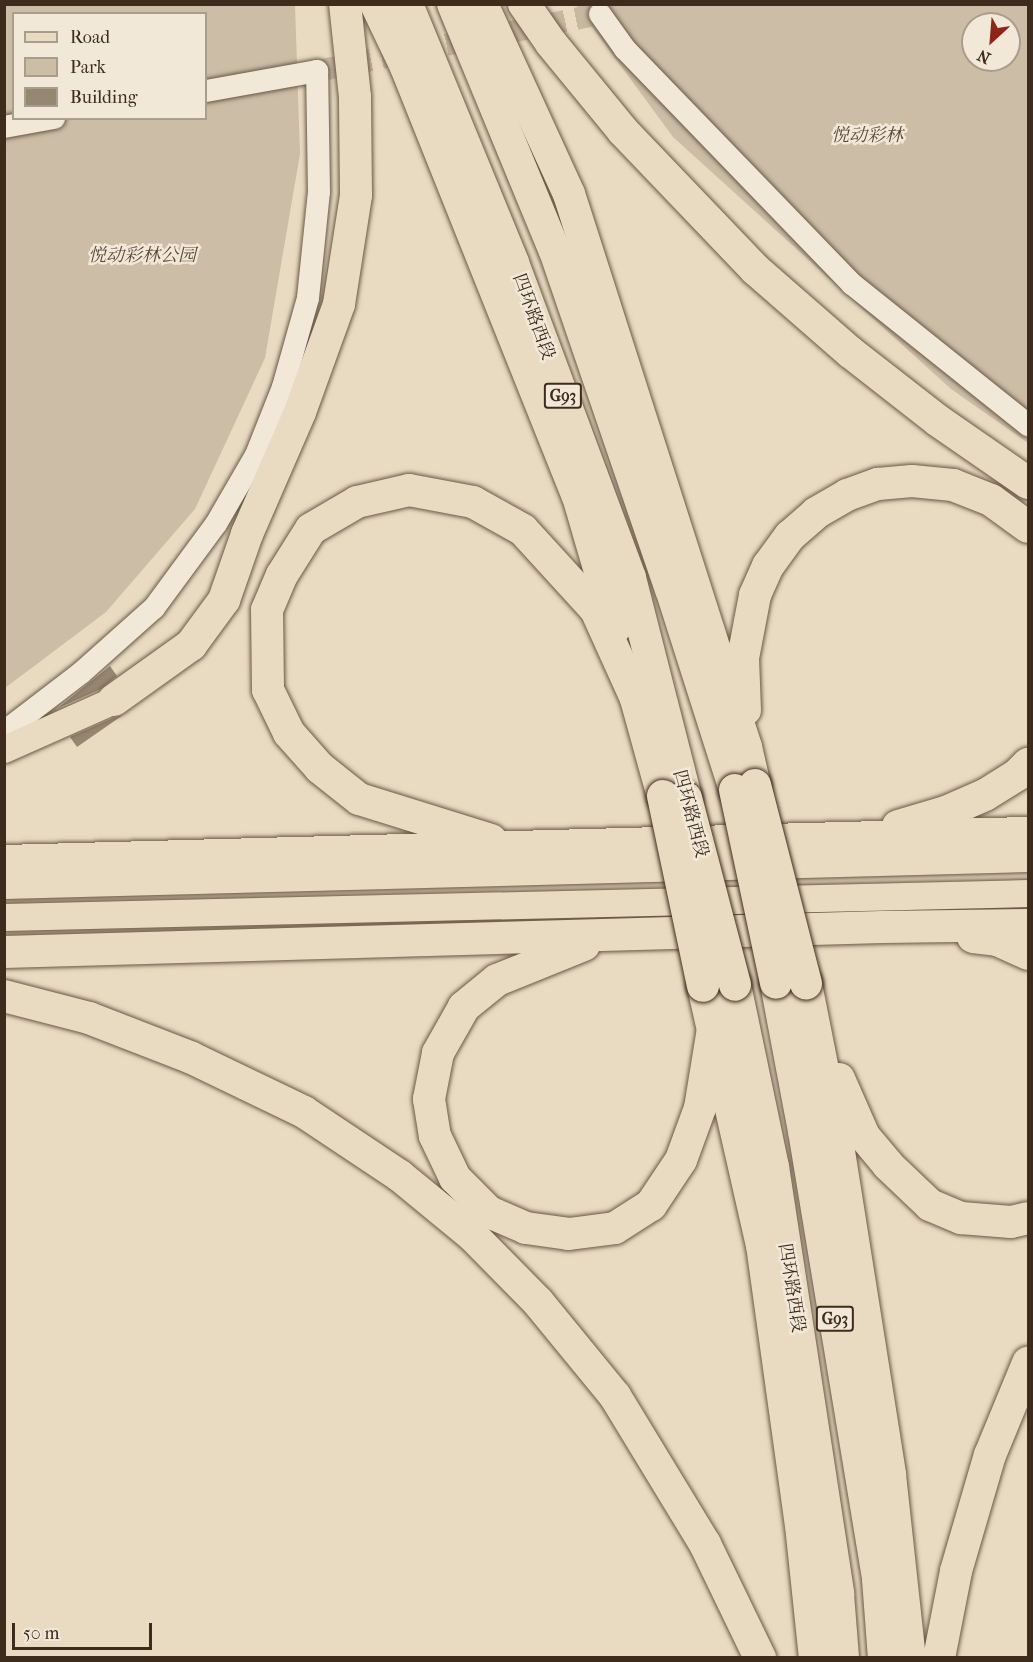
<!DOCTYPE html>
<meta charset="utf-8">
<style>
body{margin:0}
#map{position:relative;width:1033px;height:1662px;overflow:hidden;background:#e9dbc2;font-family:"IM FELL French Canon","Noto Serif SC",serif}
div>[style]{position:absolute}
.green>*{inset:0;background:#ccbda6}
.building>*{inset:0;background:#968772}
.minor-tunnel>*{height:22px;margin-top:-11px;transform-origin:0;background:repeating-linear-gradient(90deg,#c7b8a1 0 22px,transparent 0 33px)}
.roads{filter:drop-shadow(0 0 2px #685845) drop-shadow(0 0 2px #685845)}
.minor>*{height:22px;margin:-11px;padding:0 11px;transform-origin:11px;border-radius:11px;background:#f1e8d7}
.major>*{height:27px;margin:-13.5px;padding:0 13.5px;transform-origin:13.5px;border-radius:13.5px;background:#e9dbc2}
.highway>*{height:32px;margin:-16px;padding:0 16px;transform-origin:16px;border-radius:16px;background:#e9dbc2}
.bridges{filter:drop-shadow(0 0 2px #3d2c1b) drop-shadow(0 0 2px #3d2c1b)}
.highway-bridge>*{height:32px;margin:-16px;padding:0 16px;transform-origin:16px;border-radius:16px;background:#e9dbc2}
span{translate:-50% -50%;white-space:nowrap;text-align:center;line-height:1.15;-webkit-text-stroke:5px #f1e8d7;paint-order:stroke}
.shield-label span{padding:2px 4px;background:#f1e8d7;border:2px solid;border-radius:4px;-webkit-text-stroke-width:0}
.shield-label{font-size:16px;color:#3d2c1b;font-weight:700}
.park-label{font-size:18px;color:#5a4937;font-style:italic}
.street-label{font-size:18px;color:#3d2c1b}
.frame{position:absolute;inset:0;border:6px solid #3d2c1b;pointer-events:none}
.legend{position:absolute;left:12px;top:12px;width:195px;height:108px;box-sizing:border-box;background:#f1e8d7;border:2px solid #a99d8c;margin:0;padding:8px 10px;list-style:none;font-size:18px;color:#3d2c1b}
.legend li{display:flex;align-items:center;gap:12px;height:30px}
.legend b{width:30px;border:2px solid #a99d8c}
.north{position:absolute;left:961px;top:12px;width:60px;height:60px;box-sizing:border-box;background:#f1e8d7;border:2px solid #a99d8c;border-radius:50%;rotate:206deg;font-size:16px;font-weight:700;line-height:24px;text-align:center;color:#3d2c1b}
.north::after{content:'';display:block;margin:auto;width:21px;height:27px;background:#8f2418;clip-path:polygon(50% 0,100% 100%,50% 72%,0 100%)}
.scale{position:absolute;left:12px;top:1623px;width:140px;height:27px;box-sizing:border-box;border:3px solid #3d2c1b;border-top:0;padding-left:8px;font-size:18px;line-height:21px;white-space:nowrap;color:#3d2c1b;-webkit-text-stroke:4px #f1e8d7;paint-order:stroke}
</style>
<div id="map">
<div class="green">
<div style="clip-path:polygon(evenodd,5px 5px,295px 5px,300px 154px,265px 358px,195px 509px,106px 612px,5px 688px,5px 5px,14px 14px,206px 14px,206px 118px,14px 118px,14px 14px)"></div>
<div style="clip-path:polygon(evenodd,576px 5px,1028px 5px,1028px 443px,951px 389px,673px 137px,576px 5px,973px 24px,1009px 24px,1009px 60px,973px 60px,973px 24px)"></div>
</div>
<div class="building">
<div style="clip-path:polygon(110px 666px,117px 676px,101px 689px,58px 708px)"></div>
<div style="clip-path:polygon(123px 715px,77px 747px,70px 737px,113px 718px)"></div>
</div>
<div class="minor-tunnel">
<div style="left:317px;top:71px;width:289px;rotate:-11.4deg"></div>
</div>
<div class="roads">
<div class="minor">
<div style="left:600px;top:14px;width:43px;rotate:54.5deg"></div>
<div style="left:625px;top:49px;width:327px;rotate:46deg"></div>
<div style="left:852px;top:284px;width:226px;rotate:38.7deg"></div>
<div style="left:4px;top:127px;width:51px;rotate:-10.2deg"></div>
<div style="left:4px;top:732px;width:97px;rotate:-37.5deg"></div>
<div style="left:81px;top:673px;width:98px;rotate:-41.7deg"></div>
<div style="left:154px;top:608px;width:104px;rotate:-53.6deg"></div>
<div style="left:216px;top:524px;width:80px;rotate:-59.9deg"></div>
<div style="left:256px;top:455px;width:73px;rotate:-68.3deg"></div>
<div style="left:283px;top:387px;width:92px;rotate:-74.3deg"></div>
<div style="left:308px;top:298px;width:107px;rotate:-84.1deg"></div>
<div style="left:319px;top:192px;width:121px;rotate:-90.9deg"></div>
<div style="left:317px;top:71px;width:113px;rotate:169.8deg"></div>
</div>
<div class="major">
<div style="left:4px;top:749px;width:120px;rotate:-24deg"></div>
<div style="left:4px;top:885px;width:1024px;rotate:-1.51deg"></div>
<div style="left:4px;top:917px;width:1024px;rotate:-1.34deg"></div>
</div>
<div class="highway">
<div style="left:376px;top:4px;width:70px;rotate:64.5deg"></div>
<div style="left:406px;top:67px;width:469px;rotate:68.2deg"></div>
<div style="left:580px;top:503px;width:129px;rotate:73.8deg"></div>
<div style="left:407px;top:4px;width:280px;rotate:67.7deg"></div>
<div style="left:513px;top:263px;width:336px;rotate:69.6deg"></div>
<div style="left:630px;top:578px;width:227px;rotate:75.7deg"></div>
<div style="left:453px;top:4px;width:267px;rotate:67.6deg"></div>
<div style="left:555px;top:251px;width:357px;rotate:71.1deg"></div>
<div style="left:671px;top:589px;width:211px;rotate:72.3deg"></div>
<div style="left:482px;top:4px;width:209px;rotate:65.4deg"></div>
<div style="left:569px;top:194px;width:581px;rotate:72.25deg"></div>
<div style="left:746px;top:747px;width:39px;rotate:77deg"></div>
<div style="left:524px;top:4px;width:47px;rotate:55.3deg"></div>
<div style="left:551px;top:43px;width:114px;rotate:50.7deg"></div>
<div style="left:623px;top:131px;width:192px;rotate:46.3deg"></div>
<div style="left:756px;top:270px;width:125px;rotate:41.1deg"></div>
<div style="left:850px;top:352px;width:110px;rotate:38deg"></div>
<div style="left:937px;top:420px;width:111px;rotate:34.7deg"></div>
<div style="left:631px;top:681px;width:119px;rotate:74.5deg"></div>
<div style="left:114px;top:700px;width:95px;rotate:-35.5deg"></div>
<div style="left:191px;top:645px;width:56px;rotate:-53.7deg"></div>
<div style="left:224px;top:600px;width:70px;rotate:-70.8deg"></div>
<div style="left:247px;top:534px;width:133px;rotate:-66.5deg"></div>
<div style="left:300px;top:412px;width:115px;rotate:-70.1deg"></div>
<div style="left:339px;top:304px;width:110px;rotate:-81.1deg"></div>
<div style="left:356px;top:195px;width:98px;rotate:-90.6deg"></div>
<div style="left:355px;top:97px;width:94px;rotate:-96.1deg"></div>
<div style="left:745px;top:710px;width:52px;rotate:-92.2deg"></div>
<div style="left:743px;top:658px;width:64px;rotate:-79.2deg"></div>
<div style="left:755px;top:595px;width:32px;rotate:-66deg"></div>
<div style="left:768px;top:566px;width:37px;rotate:-54deg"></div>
<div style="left:790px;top:536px;width:35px;rotate:-41deg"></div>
<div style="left:816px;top:513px;width:36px;rotate:-30deg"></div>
<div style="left:847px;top:495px;width:33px;rotate:-20deg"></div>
<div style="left:878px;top:484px;width:34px;rotate:-5deg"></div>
<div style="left:912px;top:481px;width:41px;rotate:5.6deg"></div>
<div style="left:953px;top:485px;width:41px;rotate:21.5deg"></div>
<div style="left:991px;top:500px;width:46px;rotate:36.1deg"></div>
<div style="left:898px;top:826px;width:50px;rotate:-16.3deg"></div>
<div style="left:946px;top:812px;width:43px;rotate:-23.6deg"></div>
<div style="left:985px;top:795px;width:38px;rotate:-32deg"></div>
<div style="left:1017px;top:775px;width:16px;rotate:-45deg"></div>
<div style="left:491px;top:840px;width:138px;rotate:-162.7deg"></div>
<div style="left:359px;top:799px;width:50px;rotate:-141.5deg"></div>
<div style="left:320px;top:768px;width:47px;rotate:-131.5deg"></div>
<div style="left:289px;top:733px;width:48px;rotate:-116deg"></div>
<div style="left:268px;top:690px;width:80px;rotate:-90.7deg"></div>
<div style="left:267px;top:610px;width:38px;rotate:-67deg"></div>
<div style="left:282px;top:575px;width:54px;rotate:-57.8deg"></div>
<div style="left:311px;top:529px;width:53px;rotate:-30.4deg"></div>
<div style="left:357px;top:502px;width:53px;rotate:-13deg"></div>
<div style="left:409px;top:490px;width:65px;rotate:10.6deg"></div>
<div style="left:473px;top:502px;width:57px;rotate:29.2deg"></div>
<div style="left:523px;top:530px;width:108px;rotate:47.6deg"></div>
<div style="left:596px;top:610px;width:100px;rotate:65.7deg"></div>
<div style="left:4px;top:861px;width:1024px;rotate:-1.57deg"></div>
<div style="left:973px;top:937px;width:24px;rotate:7deg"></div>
<div style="left:997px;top:940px;width:34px;rotate:24deg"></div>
<div style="left:584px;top:945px;width:94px;rotate:158.1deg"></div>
<div style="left:497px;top:980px;width:43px;rotate:140.7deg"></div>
<div style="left:464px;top:1007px;width:53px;rotate:119.5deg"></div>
<div style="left:438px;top:1053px;width:47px;rotate:101.1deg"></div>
<div style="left:429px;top:1099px;width:37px;rotate:81deg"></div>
<div style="left:435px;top:1136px;width:47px;rotate:64.5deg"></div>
<div style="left:455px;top:1178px;width:48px;rotate:45deg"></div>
<div style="left:489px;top:1212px;width:40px;rotate:23.4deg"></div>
<div style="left:526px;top:1228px;width:43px;rotate:7.9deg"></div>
<div style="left:569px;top:1234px;width:46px;rotate:-7.4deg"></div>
<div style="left:615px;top:1228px;width:43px;rotate:-32.6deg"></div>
<div style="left:651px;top:1205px;width:54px;rotate:-56.3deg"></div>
<div style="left:681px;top:1160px;width:55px;rotate:-69.9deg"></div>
<div style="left:700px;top:1108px;width:80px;rotate:-80.7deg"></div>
<div style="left:4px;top:952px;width:879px;rotate:-1.63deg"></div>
<div style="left:883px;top:927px;width:145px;rotate:-0.8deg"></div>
<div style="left:776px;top:983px;width:151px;rotate:79.3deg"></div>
<div style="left:804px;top:1131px;width:454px;rotate:80.6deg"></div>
<div style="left:878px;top:1579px;width:79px;rotate:85.7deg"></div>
<div style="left:806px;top:984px;width:164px;rotate:78.8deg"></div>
<div style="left:838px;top:1145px;width:334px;rotate:81deg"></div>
<div style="left:890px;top:1475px;width:184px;rotate:83.8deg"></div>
<div style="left:735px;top:985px;width:186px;rotate:78.2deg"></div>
<div style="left:773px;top:1167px;width:432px;rotate:81.3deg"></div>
<div style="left:838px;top:1594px;width:64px;rotate:85.5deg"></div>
<div style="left:703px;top:986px;width:266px;rotate:77.2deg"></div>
<div style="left:762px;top:1245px;width:283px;rotate:82.1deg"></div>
<div style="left:801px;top:1525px;width:134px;rotate:84deg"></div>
<div style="left:4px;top:996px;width:88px;rotate:14.5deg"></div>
<div style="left:89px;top:1018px;width:110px;rotate:21.2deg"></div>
<div style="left:192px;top:1058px;width:124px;rotate:25.7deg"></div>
<div style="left:304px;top:1112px;width:115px;rotate:33.7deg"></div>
<div style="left:400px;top:1176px;width:94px;rotate:39.4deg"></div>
<div style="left:473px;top:1236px;width:93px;rotate:45.4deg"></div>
<div style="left:538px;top:1302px;width:122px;rotate:50.7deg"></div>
<div style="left:615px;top:1396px;width:173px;rotate:58.7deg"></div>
<div style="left:705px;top:1544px;width:127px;rotate:64.2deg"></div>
<div style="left:839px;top:1079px;width:62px;rotate:66.3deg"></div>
<div style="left:864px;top:1136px;width:38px;rotate:50deg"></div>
<div style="left:888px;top:1165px;width:58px;rotate:43.6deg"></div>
<div style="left:930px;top:1205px;width:34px;rotate:23deg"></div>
<div style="left:961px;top:1218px;width:50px;rotate:4.6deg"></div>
<div style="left:1011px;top:1222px;width:17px;rotate:-13deg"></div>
<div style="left:939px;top:1658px;width:89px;rotate:-78.9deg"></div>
<div style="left:956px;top:1571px;width:121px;rotate:-73.7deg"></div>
<div style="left:990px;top:1455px;width:100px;rotate:-67.6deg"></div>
</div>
</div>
<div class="bridges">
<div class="highway-bridge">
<div style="left:755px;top:785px;width:205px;rotate:75.6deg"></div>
<div style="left:735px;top:790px;width:197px;rotate:78deg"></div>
<div style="left:663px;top:796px;width:194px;rotate:78.1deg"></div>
<div style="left:686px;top:798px;width:193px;rotate:75.3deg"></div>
</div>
</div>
<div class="shield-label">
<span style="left:563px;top:396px">G93</span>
<span style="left:835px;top:1319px">G93</span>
</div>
<div class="park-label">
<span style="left:867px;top:136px">悦动彩林</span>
<span style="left:142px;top:256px">悦动彩林公园</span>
</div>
<div class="street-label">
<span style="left:533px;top:317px;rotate:70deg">四环路西段</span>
<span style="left:690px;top:814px;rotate:75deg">四环路西段</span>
<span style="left:791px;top:1288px;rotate:81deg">四环路西段</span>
</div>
<div class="frame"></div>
<ul class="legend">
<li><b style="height:8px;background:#e9dbc2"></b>Road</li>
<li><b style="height:16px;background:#ccbda6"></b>Park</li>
<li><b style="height:16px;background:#968772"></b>Building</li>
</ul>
<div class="north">N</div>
<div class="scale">50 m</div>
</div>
